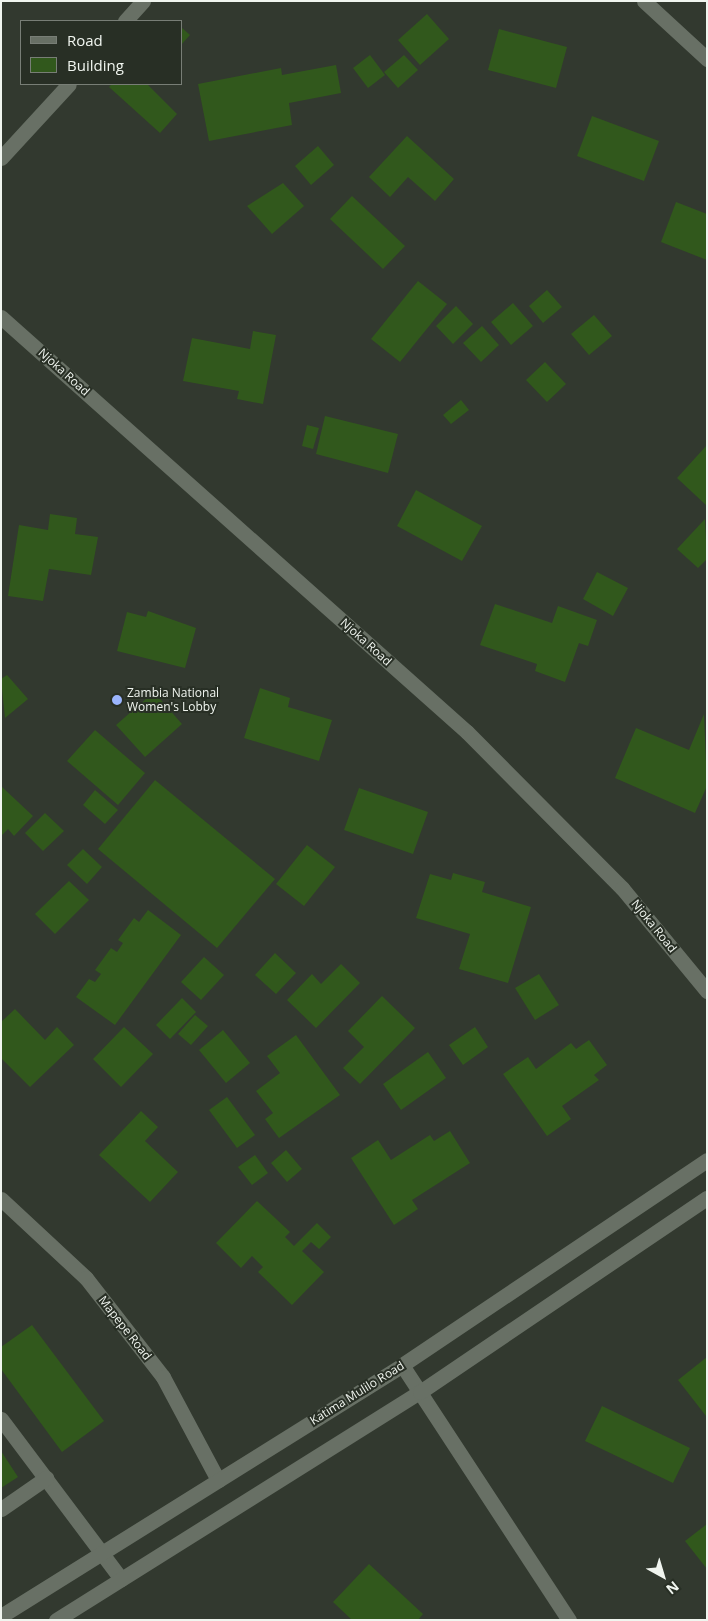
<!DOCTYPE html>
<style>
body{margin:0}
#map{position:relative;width:708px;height:1621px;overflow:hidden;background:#32392f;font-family:"Open Sans",sans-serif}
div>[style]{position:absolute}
.building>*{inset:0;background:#31581c}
.lane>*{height:15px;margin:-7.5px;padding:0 7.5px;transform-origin:7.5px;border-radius:7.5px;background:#687065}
.street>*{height:15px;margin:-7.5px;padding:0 7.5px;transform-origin:7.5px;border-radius:7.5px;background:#687065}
.secondary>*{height:15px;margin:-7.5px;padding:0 7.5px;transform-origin:7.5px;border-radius:7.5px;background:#687065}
.dots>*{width:14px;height:14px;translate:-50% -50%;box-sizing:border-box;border:2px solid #282f25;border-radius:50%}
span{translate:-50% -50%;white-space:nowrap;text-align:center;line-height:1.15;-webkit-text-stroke:4px #282f25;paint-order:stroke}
.street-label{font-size:12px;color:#f0f5ef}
.poi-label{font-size:12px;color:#f0f5ef}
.left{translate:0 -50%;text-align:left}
.frame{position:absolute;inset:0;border:2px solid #f0f5ef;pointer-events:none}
.legend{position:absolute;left:20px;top:20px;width:162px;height:65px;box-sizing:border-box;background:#282f25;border:1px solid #787e76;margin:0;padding:6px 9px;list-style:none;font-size:15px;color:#f0f5ef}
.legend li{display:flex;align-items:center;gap:10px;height:25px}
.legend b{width:25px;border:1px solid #787e76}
.north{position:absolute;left:638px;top:1551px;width:50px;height:50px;-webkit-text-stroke:4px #282f25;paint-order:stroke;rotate:141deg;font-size:14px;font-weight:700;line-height:20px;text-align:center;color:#f0f5ef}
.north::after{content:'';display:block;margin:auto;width:18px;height:22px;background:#f0f5ef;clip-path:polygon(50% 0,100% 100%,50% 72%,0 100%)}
</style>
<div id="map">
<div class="building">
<div style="clip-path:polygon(427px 14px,449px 39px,420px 65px,398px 40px)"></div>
<div style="clip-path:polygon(181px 27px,190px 35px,181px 45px)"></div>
<div style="clip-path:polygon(499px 29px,567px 47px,556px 88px,488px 70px)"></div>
<div style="clip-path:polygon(370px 55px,385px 75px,368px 88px,353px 68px)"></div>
<div style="clip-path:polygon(404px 55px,418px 70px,398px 88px,384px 72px)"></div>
<div style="clip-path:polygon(336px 65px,341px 93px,289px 103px,292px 125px,209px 141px,198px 84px,281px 68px,282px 75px)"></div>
<div style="clip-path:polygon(112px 84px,147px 84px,177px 114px,160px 133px,109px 87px)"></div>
<div style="clip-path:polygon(592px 116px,659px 141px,644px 181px,577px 156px)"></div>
<div style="clip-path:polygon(407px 136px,454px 179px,435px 201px,408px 177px,390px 197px,369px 177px)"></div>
<div style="clip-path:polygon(318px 146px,334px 165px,311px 185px,295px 166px)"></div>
<div style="clip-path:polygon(283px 183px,304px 206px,272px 234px,247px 206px)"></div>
<div style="clip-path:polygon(352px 196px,405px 246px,383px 269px,330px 219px)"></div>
<div style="clip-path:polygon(676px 202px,707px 214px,707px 260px,661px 242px)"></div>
<div style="clip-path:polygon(418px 281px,447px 304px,400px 362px,371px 339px)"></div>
<div style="clip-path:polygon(547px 290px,562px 307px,543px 323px,529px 306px)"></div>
<div style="clip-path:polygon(513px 303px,533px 326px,511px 345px,491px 322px)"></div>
<div style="clip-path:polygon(456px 306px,473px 324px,453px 344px,436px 326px)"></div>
<div style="clip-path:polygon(594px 315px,612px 336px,589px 355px,571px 334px)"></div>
<div style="clip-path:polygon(482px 326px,499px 345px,481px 362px,463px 343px)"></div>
<div style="clip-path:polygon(253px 331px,276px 335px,263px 404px,237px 399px,239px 391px,183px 381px,192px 338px,250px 349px)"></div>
<div style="clip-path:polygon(545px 362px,566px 384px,547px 402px,526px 380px)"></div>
<div style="clip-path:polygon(461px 400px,469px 410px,451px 424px,443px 415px)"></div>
<div style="clip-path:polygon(325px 416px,398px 434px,388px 473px,316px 454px)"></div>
<div style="clip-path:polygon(307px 425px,319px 428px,313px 449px,302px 446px)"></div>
<div style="clip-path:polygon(707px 445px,707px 506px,677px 478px)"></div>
<div style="clip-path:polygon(416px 490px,482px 526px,462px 561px,397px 526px)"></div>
<div style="clip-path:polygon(50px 514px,77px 518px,75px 534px,98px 537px,91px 575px,49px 569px,43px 601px,8px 596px,19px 525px,48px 530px)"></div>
<div style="clip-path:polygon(705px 519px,707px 559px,698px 568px,677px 549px)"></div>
<div style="clip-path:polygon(597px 572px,628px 588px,613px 616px,583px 599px)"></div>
<div style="clip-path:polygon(495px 604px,552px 623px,558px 606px,597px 620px,588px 646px,579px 643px,565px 682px,535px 671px,537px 664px,480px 645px)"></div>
<div style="clip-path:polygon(148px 611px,196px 628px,185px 668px,117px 651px,127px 612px,146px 617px)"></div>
<div style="clip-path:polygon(7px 675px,28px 699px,5px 718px,1px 679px)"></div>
<div style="clip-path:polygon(260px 688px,290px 698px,288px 707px,332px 720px,319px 761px,244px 738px)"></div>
<div style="clip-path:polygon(154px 692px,182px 724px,145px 757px,116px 725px)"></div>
<div style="clip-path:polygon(704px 714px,707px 786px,695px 813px,615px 778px,636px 728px,689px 750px)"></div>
<div style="clip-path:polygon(95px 730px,145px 773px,118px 805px,67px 761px)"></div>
<div style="clip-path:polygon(155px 780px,275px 879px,217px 948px,98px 849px)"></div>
<div style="clip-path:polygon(1px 786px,33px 816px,14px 836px,8px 829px,1px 836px)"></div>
<div style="clip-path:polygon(359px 788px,428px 812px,413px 854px,344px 830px)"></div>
<div style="clip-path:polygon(95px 790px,118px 810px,105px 824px,83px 805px)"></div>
<div style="clip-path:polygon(45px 813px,64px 831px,43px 851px,25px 833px)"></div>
<div style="clip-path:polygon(307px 845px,335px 867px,304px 906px,276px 884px)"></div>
<div style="clip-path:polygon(83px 849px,102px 867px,87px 884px,67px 865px)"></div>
<div style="clip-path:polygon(453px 873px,485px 882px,482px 892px,531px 907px,508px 983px,459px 969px,470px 934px,416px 918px,430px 874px,451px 880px)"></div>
<div style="clip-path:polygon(69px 881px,89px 900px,55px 934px,35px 914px)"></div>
<div style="clip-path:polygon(148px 910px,181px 935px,115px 1025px,76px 997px,89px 979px,95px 982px,101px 974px,95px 970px,111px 948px,117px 952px,123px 943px,118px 940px,134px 918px,139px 922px)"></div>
<div style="clip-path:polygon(275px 953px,296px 973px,276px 994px,255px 975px)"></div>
<div style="clip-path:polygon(204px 957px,224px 975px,201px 1000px,181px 982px)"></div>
<div style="clip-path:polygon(341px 964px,360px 983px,316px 1028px,287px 1000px,312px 974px,321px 984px)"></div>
<div style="clip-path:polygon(539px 974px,559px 1005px,535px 1020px,515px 988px)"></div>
<div style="clip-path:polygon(382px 996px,415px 1028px,360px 1084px,343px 1068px,364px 1047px,348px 1031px)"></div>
<div style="clip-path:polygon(182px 998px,196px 1012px,170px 1039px,156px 1025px)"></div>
<div style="clip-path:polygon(15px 1009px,45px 1040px,57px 1027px,74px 1045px,30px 1087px,1px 1058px,1px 1022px)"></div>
<div style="clip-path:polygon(195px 1015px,208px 1026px,191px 1045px,178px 1034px)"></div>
<div style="clip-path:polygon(124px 1027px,153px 1054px,121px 1087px,93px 1059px)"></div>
<div style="clip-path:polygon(475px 1027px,488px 1047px,463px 1065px,449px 1045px)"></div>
<div style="clip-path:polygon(223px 1030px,250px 1063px,226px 1083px,199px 1050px)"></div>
<div style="clip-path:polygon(296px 1035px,340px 1095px,279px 1138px,265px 1119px,273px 1113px,256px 1091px,280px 1073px,267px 1056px)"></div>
<div style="clip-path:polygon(589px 1040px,607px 1065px,594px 1075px,599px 1080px,562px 1106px,571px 1119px,547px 1136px,503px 1074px,528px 1057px,536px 1069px,571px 1043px,576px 1049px)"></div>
<div style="clip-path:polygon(428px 1052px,446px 1078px,401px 1110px,383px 1084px)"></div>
<div style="clip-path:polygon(227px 1097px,255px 1135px,237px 1148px,209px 1110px)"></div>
<div style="clip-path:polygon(141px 1111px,158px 1127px,145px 1141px,178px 1172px,150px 1202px,99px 1155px)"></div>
<div style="clip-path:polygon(450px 1131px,470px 1163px,412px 1200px,418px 1209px,394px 1225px,351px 1158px,378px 1140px,391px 1160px,430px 1135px,434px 1141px)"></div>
<div style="clip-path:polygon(286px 1150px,302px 1169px,287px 1182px,271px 1163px)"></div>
<div style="clip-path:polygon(255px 1155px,268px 1173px,252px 1185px,238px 1167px)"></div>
<div style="clip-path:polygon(257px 1201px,290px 1232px,285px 1237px,294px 1246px,317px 1223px,331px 1237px,319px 1249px,311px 1242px,302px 1251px,324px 1272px,292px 1305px,258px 1272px,263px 1267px,252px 1256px,241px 1268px,216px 1243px)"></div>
<div style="clip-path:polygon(32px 1325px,104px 1421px,62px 1452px,1px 1369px,1px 1347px)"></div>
<div style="clip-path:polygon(707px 1357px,707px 1416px,706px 1416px,678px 1380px)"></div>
<div style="clip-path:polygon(602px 1406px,690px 1448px,673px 1483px,585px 1441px)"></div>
<div style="clip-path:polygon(1px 1451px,18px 1477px,1px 1488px)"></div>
<div style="clip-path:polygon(707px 1524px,707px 1569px,685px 1541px)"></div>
<div style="clip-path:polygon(369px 1564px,423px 1614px,418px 1620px,352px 1620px,333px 1602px)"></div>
</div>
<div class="lane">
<div style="left:1px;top:1419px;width:200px;rotate:53.1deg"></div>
<div style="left:1px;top:1509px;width:55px;rotate:-34.6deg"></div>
</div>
<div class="street">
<div style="left:644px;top:1px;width:86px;rotate:42.6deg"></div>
<div style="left:125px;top:21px;width:27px;rotate:-48deg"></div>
<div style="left:1px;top:158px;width:100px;rotate:-47.4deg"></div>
<div style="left:1px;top:317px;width:624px;rotate:41.69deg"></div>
<div style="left:467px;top:732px;width:220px;rotate:45.2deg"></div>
<div style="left:622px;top:888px;width:134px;rotate:50.5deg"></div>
<div style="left:1px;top:1199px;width:116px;rotate:42.9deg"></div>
<div style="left:86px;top:1278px;width:125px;rotate:52.1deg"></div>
<div style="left:163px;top:1377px;width:117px;rotate:61.9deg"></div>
<div style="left:402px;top:1365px;width:305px;rotate:56.8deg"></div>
</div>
<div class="secondary">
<div style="left:1px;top:1616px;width:473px;rotate:-32deg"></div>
<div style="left:402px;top:1365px;width:367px;rotate:-33.9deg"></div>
<div style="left:56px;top:1620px;width:430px;rotate:-32.1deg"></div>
<div style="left:420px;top:1392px;width:346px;rotate:-34.1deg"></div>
</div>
<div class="dots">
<div style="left:117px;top:700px;background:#9bb5fd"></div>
</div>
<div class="street-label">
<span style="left:64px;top:372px;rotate:42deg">Njoka Road</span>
<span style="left:366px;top:642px;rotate:42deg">Njoka Road</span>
<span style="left:654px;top:926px;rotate:51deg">Njoka Road</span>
<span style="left:125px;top:1328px;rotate:52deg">Mapepe Road</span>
<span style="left:357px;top:1393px;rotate:-32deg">Katima Mulilo Road</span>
</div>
<div class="poi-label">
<span class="left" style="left:127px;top:700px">Zambia National<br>Women's Lobby</span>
</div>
<div class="frame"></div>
<ul class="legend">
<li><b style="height:6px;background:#687065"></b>Road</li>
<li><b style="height:14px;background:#31581c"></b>Building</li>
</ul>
<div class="north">N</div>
</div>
